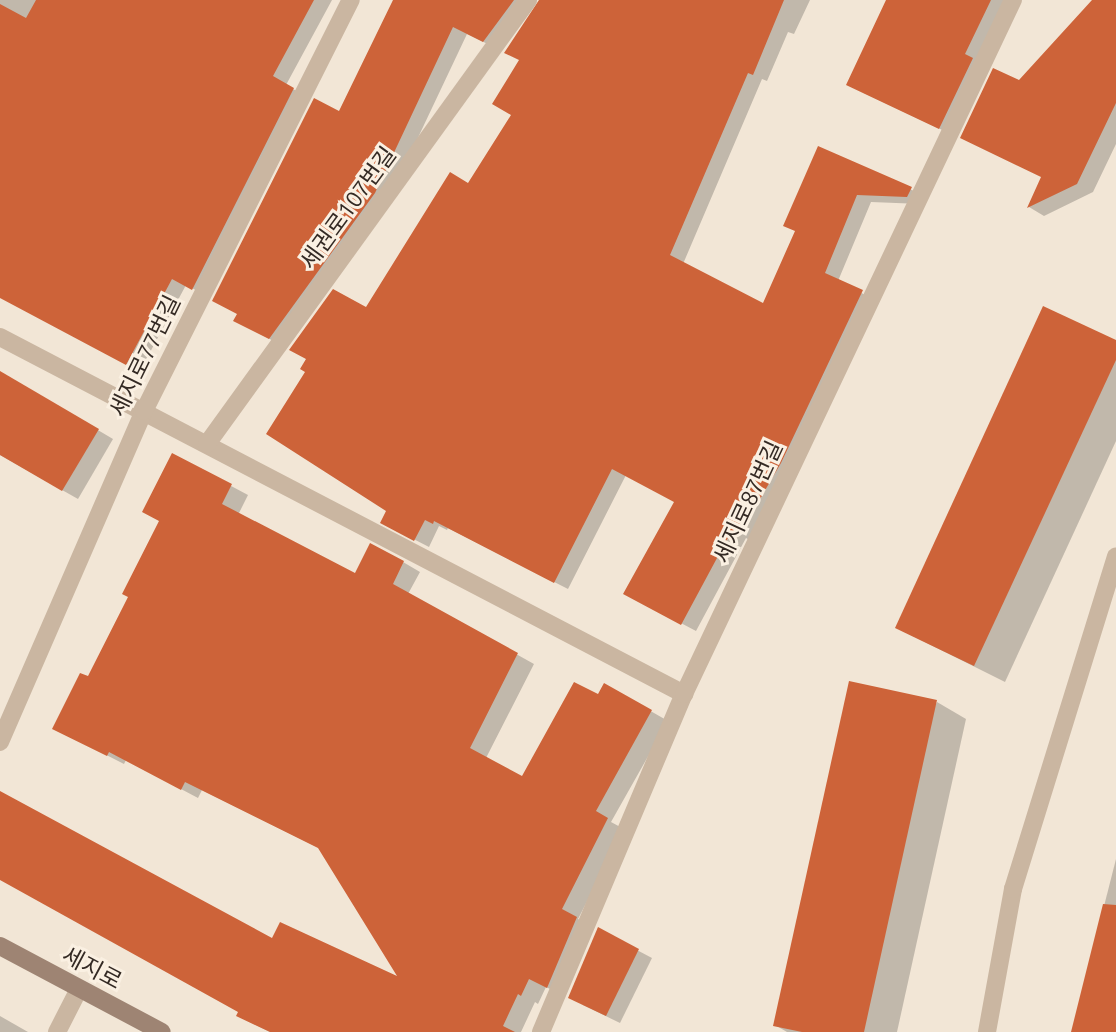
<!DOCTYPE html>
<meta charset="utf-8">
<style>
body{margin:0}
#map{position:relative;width:1116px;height:1032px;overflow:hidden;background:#f2e6d6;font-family:Ubuntu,"Noto Sans KR",sans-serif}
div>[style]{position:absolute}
.shadow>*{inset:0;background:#0003}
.building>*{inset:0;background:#cd6339}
.lane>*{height:18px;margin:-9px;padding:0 9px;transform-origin:9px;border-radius:9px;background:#cab6a1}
.street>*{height:18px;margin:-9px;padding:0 9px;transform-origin:9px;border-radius:9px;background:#cab6a1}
.secondary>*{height:18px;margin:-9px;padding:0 9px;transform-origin:9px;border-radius:9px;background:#9e8473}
span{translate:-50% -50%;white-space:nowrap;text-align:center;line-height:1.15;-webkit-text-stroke:6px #faf0e2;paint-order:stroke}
.street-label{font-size:23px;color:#342a24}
</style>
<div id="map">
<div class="shadow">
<div style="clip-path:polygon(0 0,332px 0,286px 85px,307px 97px,207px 296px,186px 285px,140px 371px,0 296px)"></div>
<div style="clip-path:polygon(395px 0,533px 0,498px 49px,467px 34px,388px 201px,283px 346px,249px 328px,340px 114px)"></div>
<div style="clip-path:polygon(633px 0,810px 0,794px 34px,788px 32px,767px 81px,762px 79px,683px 264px,764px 305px,797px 232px,819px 148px,925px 196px,921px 204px,871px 202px,838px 281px,875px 300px,753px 542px,746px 538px,696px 631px,639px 601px,676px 502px,626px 475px,568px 589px,448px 528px,447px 530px,439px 526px,429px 547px,396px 530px,388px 510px,367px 309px,469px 185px)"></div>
<div style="clip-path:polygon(890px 0,1010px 0,955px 136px,864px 93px)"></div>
<div style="clip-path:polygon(1094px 0,1116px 0,1116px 144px,1093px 192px,1044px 216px,1029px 207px,1043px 177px,962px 138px,1019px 83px)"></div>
<div style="clip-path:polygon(1116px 342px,1116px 441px,1005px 682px,897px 628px)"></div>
<div style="clip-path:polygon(0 372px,113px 439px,78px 499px,0 455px)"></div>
<div style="clip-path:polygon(173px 455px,248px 495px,238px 515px,356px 575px,403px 562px,420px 572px,408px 594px,534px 664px,486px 758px,523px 778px,599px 696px,605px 685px,668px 721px,611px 822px,624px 829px,578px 919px,593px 928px,564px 996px,546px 987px,538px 1004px,535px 1002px,521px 1032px,270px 1032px,238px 1016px,240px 1011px,0 879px,0 793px,273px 941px,401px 981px,321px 849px,202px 790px,198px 798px,126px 760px,124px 764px,71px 737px,89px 679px,130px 597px,161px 521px)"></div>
<div style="clip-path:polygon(937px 702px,966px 719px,897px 1032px,787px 1032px,775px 1025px)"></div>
<div style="clip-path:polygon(1116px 859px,1116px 1032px,1072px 1032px)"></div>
<div style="clip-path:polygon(599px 930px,652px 958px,620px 1023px,583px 1005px)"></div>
<div style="clip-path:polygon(0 1016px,28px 1032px,0 1032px)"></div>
</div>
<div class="building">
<div style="clip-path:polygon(36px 0,314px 0,273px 76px,294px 88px,192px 290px,172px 279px,126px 365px,0 298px,0 4px,26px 18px)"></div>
<div style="clip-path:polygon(393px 0,514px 0,483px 42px,453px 27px,375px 193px,269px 339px,233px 321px,237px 314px,212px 301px,314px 98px,339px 111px)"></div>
<div style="clip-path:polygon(539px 0,784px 0,753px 75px,748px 73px,670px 255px,763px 303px,795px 231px,783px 226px,818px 146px,912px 187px,907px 197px,857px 195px,825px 273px,863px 290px,781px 463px,739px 535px,731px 532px,681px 625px,623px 594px,674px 502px,612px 469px,554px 583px,434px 521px,433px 524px,425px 520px,414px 541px,380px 523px,386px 511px,266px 434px,305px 372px,300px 369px,306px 359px,289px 350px,333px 289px,366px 307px,450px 172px,468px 183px,511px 115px,492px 104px,519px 60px,504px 53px)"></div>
<div style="clip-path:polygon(886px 0,991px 0,965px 54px,973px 58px,939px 129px,846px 85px)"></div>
<div style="clip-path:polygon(1092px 0,1116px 0,1116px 103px,1077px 184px,1027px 208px,1041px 177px,960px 138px,993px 68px,1019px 80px)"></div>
<div style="clip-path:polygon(1043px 306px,1116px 340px,1116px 360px,974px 666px,895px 628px)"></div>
<div style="clip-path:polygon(0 371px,99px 429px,62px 491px,0 455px)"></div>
<div style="clip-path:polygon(172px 453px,232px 484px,222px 504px,355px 573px,370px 543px,404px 561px,393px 584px,518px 653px,470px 748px,522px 776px,574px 682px,598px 694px,604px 683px,652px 710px,596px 811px,608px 818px,562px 909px,577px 917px,547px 988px,529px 979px,521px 996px,518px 994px,503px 1026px,515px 1032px,270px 1032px,236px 1016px,238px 1012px,0 880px,0 791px,272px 938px,280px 922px,397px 976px,318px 848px,185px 782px,181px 790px,109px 752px,107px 756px,52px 729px,80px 673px,88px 676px,128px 597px,122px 594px,159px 521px,142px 512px)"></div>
<div style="clip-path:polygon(849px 681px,937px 700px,864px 1032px,802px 1032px,773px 1026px)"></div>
<div style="clip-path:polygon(1103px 904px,1116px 905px,1116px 1032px,1071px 1032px)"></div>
<div style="clip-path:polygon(598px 927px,639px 949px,606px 1016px,568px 998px)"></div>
</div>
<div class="lane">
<div style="left:987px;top:1032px;width:145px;rotate:-79.7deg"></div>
<div style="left:1013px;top:889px;width:348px;rotate:-72.8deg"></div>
</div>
<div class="street">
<div style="left:0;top:337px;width:772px;rotate:27.56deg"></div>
<div style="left:207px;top:444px;width:548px;rotate:-54.13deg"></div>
<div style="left:0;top:742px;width:361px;rotate:-66.5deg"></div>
<div style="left:144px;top:411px;width:460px;rotate:-63.3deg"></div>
<div style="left:57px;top:1032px;width:48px;rotate:-62.9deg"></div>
<div style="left:541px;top:1032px;width:367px;rotate:-67.1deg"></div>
<div style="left:684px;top:694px;width:768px;rotate:-64.64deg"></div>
</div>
<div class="secondary">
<div style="left:0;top:946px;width:183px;rotate:28deg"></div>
</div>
<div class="street-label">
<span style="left:348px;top:208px;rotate:-54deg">세권로107번길</span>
<span style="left:145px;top:356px;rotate:-64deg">세지로77번길</span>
<span style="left:748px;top:502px;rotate:-65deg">세지로87번길</span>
<span style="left:92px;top:968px;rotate:28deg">세지로</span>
</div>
</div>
